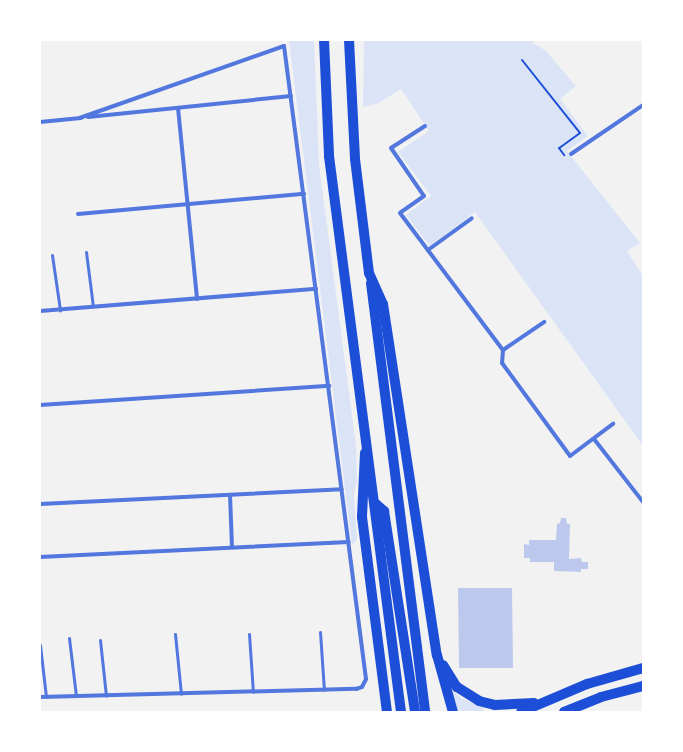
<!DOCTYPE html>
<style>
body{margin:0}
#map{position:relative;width:683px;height:752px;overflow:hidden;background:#f2f2f2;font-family:"Sofia Sans Condensed",sans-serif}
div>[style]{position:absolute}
.green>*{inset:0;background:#dbe4f7}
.building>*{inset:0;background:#bdc9ec}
.path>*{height:2px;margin:-1px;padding:0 1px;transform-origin:1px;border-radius:1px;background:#1d4ed8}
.service>*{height:3px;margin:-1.5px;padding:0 1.5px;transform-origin:1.5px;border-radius:1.5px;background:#5277de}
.minor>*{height:4px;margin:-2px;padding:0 2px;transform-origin:2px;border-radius:2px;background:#5277de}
.trunk>*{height:10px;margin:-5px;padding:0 5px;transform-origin:5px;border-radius:5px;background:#1d4ed8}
span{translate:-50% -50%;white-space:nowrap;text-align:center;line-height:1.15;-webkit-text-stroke:3.5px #fff;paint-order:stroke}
.frame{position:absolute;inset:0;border:41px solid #fff;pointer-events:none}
</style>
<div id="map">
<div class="green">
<div style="clip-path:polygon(289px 40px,314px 40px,319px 164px,356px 446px,357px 482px,354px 493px,357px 540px,352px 545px)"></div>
<div style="clip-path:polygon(364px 40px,534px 40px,533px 43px,546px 51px,576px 86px,560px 99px,588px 136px,567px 151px,640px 243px,627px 251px,643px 276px,643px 446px,475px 212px,430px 246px,406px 215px,431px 196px,398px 152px,429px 131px,401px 89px,379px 103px,363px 107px)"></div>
<div style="clip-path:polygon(450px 689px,463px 699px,484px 707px,482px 712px,459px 712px)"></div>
</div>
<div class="building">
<div style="clip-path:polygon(561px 518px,566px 518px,567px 524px,570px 524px,569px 559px,581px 558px,582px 562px,588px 562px,588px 569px,581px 569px,581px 572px,554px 571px,554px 562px,530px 562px,530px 558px,524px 558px,524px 544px,529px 545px,529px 540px,556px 540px,557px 524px,560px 523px)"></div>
<div style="clip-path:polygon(458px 588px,512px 588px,513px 668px,459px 668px)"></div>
</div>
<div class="path">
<div style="left:522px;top:60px;width:93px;rotate:51.5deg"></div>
<div style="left:580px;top:133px;width:26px;rotate:144deg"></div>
<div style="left:559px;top:148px;width:9px;rotate:54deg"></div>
</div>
<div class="service">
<div style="left:86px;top:252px;width:55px;rotate:82.7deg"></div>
<div style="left:52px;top:255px;width:56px;rotate:81.7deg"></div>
<div style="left:320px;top:632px;width:58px;rotate:86.1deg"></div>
<div style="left:175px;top:634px;width:60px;rotate:84.3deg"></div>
<div style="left:249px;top:634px;width:58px;rotate:86.1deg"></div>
<div style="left:69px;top:638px;width:58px;rotate:83.1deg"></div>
<div style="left:100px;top:640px;width:56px;rotate:83.9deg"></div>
<div style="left:40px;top:645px;width:52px;rotate:83.4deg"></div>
</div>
<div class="minor">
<div style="left:178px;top:108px;width:192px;rotate:84.3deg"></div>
<div style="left:88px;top:117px;width:204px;rotate:-5.9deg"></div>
<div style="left:40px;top:122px;width:41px;rotate:-5.6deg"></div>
<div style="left:425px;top:126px;width:40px;rotate:147.1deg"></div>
<div style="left:391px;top:148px;width:58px;rotate:55.5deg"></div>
<div style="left:424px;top:196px;width:29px;rotate:145deg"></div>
<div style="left:400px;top:213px;width:171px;rotate:53.1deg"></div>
<div style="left:503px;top:350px;width:13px;rotate:94deg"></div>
<div style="left:502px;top:363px;width:115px;rotate:53.8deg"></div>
<div style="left:570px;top:456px;width:54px;rotate:-36.7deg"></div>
<div style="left:571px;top:154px;width:87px;rotate:-34.2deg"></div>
<div style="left:78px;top:214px;width:227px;rotate:-5.1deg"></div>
<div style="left:428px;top:250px;width:54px;rotate:-36deg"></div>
<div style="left:40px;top:311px;width:277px;rotate:-4.6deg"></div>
<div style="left:503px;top:350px;width:50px;rotate:-34.3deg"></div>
<div style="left:40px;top:405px;width:290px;rotate:-3.8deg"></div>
<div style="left:594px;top:439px;width:80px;rotate:52.1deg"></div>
<div style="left:230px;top:495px;width:52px;rotate:87.8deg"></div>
<div style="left:40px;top:504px;width:302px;rotate:-2.8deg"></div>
<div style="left:40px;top:557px;width:309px;rotate:-2.8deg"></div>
<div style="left:40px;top:697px;width:316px;rotate:-1.5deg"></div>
<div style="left:356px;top:689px;width:6px;rotate:-18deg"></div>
<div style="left:362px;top:687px;width:9px;rotate:-63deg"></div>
<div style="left:366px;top:679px;width:638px;rotate:-97.38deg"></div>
<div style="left:284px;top:46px;width:216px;rotate:160.6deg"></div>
</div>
<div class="trunk">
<div style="left:324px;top:40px;width:116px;rotate:87.5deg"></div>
<div style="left:329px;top:156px;width:561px;rotate:82.62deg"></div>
<div style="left:349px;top:40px;width:119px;rotate:87.1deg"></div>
<div style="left:355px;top:159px;width:115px;rotate:83deg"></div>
<div style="left:369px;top:273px;width:34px;rotate:66deg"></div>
<div style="left:383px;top:304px;width:355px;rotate:81.3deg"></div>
<div style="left:437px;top:655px;width:59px;rotate:74.3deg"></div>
<div style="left:371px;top:283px;width:432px;rotate:82.8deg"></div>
<div style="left:365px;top:453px;width:64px;rotate:92.7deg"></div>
<div style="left:362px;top:517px;width:197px;rotate:82.7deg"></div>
<div style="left:376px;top:504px;width:11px;rotate:41deg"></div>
<div style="left:384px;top:511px;width:203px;rotate:81.2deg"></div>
<div style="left:443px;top:665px;width:26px;rotate:58deg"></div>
<div style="left:457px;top:687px;width:26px;rotate:32deg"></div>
<div style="left:479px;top:701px;width:16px;rotate:14deg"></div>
<div style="left:495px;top:705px;width:39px;rotate:-3deg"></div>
<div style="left:521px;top:712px;width:72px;rotate:-23deg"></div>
<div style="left:587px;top:684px;width:58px;rotate:-15.9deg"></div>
<div style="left:564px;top:712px;width:40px;rotate:-22deg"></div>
<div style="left:601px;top:697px;width:43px;rotate:-14.7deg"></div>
</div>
<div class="frame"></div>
</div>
